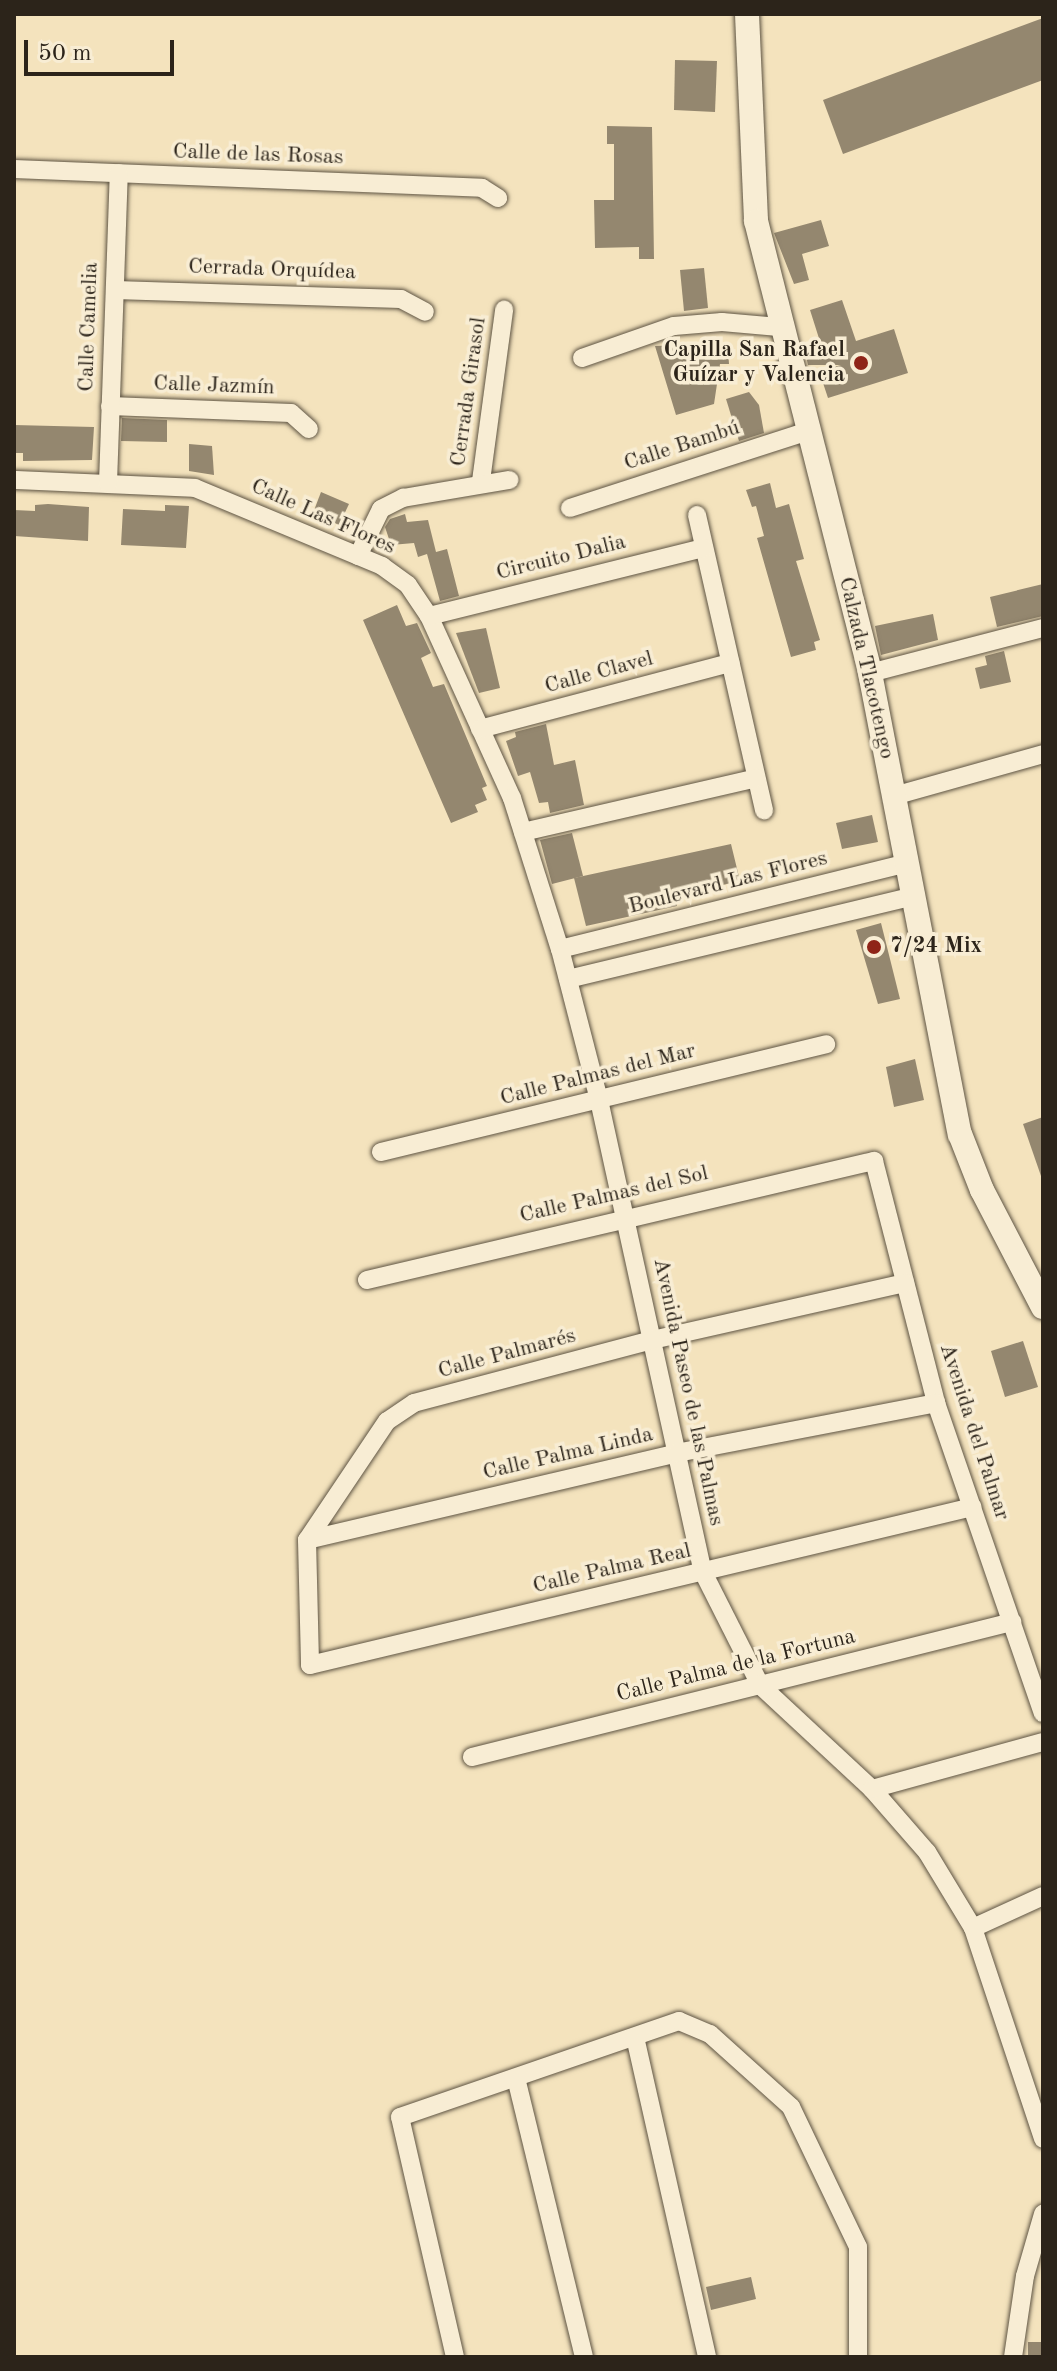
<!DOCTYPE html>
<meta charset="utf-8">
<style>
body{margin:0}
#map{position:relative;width:1057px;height:2371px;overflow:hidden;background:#f4e3bd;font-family:"Old Standard TT",serif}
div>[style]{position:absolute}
.building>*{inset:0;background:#94876f}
.roads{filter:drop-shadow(0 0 2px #5e5443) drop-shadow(0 0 2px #5e5443)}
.minor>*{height:18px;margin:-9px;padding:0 9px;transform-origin:9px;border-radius:9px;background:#f8edd4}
.tertiary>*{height:24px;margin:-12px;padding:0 12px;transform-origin:12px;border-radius:12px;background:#f8edd4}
.dots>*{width:22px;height:22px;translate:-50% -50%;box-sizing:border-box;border:4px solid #f8edd4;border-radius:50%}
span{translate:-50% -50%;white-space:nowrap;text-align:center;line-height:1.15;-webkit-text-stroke:7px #f8edd4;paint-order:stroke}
.street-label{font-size:22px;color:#2c241a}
.poi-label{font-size:22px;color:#2c241a;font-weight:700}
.right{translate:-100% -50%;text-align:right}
.left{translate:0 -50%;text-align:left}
.frame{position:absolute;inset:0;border:16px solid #2c241a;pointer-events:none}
.scale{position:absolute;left:24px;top:40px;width:150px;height:36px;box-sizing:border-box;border:4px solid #2c241a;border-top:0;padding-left:10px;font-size:24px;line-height:28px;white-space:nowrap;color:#2c241a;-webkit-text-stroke:6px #f8edd4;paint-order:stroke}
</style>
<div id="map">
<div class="building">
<div style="clip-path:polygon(1043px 18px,1043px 80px,843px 154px,823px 100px)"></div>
<div style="clip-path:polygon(675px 60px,717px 61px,715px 112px,674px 110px)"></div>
<div style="clip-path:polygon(607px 126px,652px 127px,654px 259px,639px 259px,639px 247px,595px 248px,594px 200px,614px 200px,614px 144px,607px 144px)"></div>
<div style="clip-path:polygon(821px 220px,829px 246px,802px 254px,809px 280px,794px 284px,774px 233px)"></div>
<div style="clip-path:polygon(704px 268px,708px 308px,684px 311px,680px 270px)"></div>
<div style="clip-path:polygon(842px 300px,856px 341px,894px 329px,908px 373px,828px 398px,819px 371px,841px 365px,808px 365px,806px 356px,823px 351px,810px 310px)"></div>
<div style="clip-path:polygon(703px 344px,728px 350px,729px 364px,720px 364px,714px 404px,676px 415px,655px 346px)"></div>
<div style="clip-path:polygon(749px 392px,759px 405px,764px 433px,739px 441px,726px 399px)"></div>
<div style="clip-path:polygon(122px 418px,167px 420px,167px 442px,121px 441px)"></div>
<div style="clip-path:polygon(14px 425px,94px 427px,92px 460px,23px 461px,23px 453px,14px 453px)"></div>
<div style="clip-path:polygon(189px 444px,212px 446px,214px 475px,189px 471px)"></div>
<div style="clip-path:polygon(770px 483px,776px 508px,789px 504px,804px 559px,796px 561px,820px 640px,814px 642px,816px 650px,791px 657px,757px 538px,764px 536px,756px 506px,752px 507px,746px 490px)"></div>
<div style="clip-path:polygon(321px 492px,349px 504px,339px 525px,313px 513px)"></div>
<div style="clip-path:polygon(48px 504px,89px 507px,88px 541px,14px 536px,14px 510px,35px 511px,35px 505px)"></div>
<div style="clip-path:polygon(165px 505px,189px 506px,186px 548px,121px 545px,123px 509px,165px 511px)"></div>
<div style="clip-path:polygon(405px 514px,407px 522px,428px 520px,436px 552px,447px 549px,459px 596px,440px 601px,427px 554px,418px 557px,414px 543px,391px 545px,385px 527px,390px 519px)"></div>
<div style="clip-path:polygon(1043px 584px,1043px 616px,997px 627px,990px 597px)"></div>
<div style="clip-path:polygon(397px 605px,406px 626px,417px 623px,431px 653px,421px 658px,433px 687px,444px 684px,487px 786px,482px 788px,487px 800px,475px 805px,478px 812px,451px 823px,363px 620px)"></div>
<div style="clip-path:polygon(933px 614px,938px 640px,881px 655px,875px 626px)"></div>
<div style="clip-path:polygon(486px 628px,500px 688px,479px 693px,456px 633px)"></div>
<div style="clip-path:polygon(1004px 651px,1011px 682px,980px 689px,975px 668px,987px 665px,985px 656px)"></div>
<div style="clip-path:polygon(546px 724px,554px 765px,575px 760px,584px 805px,550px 813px,548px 802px,539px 803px,530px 772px,518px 776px,506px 741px,516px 737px,515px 732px)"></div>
<div style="clip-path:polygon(872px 815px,878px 842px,842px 849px,836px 823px)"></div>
<div style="clip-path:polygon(572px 833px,583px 876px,552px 884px,540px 840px)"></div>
<div style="clip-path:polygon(731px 844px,740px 881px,675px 896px,677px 906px,586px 926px,574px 878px)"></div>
<div style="clip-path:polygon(881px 923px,900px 999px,878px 1004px,856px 930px)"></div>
<div style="clip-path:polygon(915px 1059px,924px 1100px,894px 1107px,886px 1067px)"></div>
<div style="clip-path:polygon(1043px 1117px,1043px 1176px,1041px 1176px,1023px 1124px)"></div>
<div style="clip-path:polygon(1023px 1341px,1038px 1387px,1005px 1397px,991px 1351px)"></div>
<div style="clip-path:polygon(751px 2277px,756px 2299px,711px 2310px,706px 2287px)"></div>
<div style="clip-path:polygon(1028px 2342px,1043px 2342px,1043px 2357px,1028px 2357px)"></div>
</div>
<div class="roads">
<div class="minor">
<div style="left:14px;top:169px;width:468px;rotate:2.3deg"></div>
<div style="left:482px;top:188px;width:19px;rotate:32deg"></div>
<div style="left:115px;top:290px;width:286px;rotate:1.8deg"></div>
<div style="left:401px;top:299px;width:27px;rotate:28deg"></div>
<div style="left:582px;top:358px;width:97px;rotate:-19.2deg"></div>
<div style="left:674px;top:326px;width:48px;rotate:-4.8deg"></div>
<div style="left:722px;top:322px;width:57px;rotate:5deg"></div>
<div style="left:110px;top:406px;width:181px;rotate:2.2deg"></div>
<div style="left:291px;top:413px;width:24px;rotate:42deg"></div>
<div style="left:14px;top:480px;width:181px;rotate:2.5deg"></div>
<div style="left:195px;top:488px;width:203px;rotate:22.6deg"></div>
<div style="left:382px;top:566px;width:32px;rotate:36deg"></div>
<div style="left:408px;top:585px;width:37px;rotate:56deg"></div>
<div style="left:429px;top:616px;width:200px;rotate:65.5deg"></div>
<div style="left:512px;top:798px;width:158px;rotate:72.4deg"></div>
<div style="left:560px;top:949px;width:156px;rotate:75.5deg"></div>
<div style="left:599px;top:1100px;width:483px;rotate:77.6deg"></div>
<div style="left:703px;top:1572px;width:127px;rotate:63.2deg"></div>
<div style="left:760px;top:1685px;width:153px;rotate:42.9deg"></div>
<div style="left:872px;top:1789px;width:84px;rotate:48.9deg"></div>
<div style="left:927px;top:1852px;width:89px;rotate:58.8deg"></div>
<div style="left:973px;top:1928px;width:222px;rotate:71.6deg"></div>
<div style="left:481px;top:481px;width:173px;rotate:-82.3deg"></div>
<div style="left:108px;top:483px;width:310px;rotate:-88deg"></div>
<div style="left:570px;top:508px;width:250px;rotate:-17.9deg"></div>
<div style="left:697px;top:515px;width:303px;rotate:77.2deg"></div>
<div style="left:358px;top:556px;width:52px;rotate:-63.9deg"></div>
<div style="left:381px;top:509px;width:25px;rotate:-27deg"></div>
<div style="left:403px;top:498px;width:108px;rotate:-9.6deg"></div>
<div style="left:429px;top:616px;width:283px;rotate:-13.9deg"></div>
<div style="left:870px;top:673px;width:179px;rotate:-14.6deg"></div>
<div style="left:480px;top:729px;width:259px;rotate:-14.8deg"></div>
<div style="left:894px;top:796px;width:155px;rotate:-15.7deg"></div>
<div style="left:523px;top:832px;width:239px;rotate:-13deg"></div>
<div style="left:560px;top:949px;width:357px;rotate:-13.9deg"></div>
<div style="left:568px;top:979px;width:355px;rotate:-13.5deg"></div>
<div style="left:381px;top:1152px;width:458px;rotate:-13.6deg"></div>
<div style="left:367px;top:1280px;width:521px;rotate:-13.21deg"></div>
<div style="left:874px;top:1161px;width:250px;rotate:75.6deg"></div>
<div style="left:936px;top:1403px;width:328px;rotate:71deg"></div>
<div style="left:905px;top:1283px;width:259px;rotate:167.3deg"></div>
<div style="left:652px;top:1340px;width:246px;rotate:165.2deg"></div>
<div style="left:414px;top:1403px;width:32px;rotate:146deg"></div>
<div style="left:387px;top:1421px;width:143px;rotate:123.9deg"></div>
<div style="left:307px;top:1540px;width:125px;rotate:88.6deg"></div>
<div style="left:310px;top:1665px;width:681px;rotate:-13.42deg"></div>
<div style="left:307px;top:1540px;width:380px;rotate:-13.2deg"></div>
<div style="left:677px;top:1453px;width:264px;rotate:-10.9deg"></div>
<div style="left:472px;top:1757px;width:557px;rotate:-14.04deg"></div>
<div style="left:872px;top:1789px;width:177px;rotate:-15.4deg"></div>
<div style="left:973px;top:1928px;width:77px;rotate:-24.6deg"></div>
<div style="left:635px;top:2037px;width:328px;rotate:77.3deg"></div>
<div style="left:516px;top:2078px;width:287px;rotate:76.3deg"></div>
<div style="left:455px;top:2357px;width:246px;rotate:-102.9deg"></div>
<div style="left:400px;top:2117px;width:295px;rotate:-19deg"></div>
<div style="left:679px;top:2021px;width:34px;rotate:23deg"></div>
<div style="left:710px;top:2034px;width:109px;rotate:42deg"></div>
<div style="left:791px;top:2107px;width:155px;rotate:64.4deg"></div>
<div style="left:858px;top:2247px;width:110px;rotate:90deg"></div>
<div style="left:1013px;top:2357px;width:82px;rotate:-81.6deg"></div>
<div style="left:1025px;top:2276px;width:65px;rotate:-73.8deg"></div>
</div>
<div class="tertiary">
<div style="left:747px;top:14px;width:207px;rotate:87.5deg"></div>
<div style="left:756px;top:221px;width:466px;rotate:75.8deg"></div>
<div style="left:870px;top:673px;width:470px;rotate:79deg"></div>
<div style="left:960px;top:1134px;width:60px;rotate:68.6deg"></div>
<div style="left:982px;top:1190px;width:132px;rotate:62.5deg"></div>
</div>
</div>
<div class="dots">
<div style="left:861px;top:363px;background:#8f2418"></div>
<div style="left:874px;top:947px;background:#8f2418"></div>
</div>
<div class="street-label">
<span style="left:258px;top:155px;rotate:2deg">Calle de las Rosas</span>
<span style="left:272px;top:270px;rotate:2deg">Cerrada Orquídea</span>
<span style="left:89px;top:327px;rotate:-88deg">Calle Camelia</span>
<span style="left:214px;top:386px;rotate:2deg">Calle Jazmín</span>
<span style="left:469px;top:392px;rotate:-82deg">Cerrada Girasol</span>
<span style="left:682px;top:446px;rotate:-18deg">Calle Bambú</span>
<span style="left:323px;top:517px;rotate:24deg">Calle Las Flores</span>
<span style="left:561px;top:558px;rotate:-14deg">Circuito Dalia</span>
<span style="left:866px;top:668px;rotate:77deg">Calzada Tlacotengo</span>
<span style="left:599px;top:673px;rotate:-15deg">Calle Clavel</span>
<span style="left:728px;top:883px;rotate:-14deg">Boulevard Las Flores</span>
<span style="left:598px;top:1075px;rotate:-14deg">Calle Palmas del Mar</span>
<span style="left:614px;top:1195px;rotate:-13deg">Calle Palmas del Sol</span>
<span style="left:507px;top:1354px;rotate:-15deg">Calle Palmarés</span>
<span style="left:688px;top:1392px;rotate:78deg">Avenida Paseo de las Palmas</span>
<span style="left:974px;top:1432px;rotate:72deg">Avenida del Palmar</span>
<span style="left:568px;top:1454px;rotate:-13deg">Calle Palma Linda</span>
<span style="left:612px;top:1569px;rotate:-13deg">Calle Palma Real</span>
<span style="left:736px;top:1666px;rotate:-14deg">Calle Palma de la Fortuna</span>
</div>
<div class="poi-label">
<span class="right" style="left:845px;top:363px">Capilla San Rafael<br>Guízar y Valencia</span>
<span class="left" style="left:890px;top:947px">7/24 Mix</span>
</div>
<div class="frame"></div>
<div class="scale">50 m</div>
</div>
